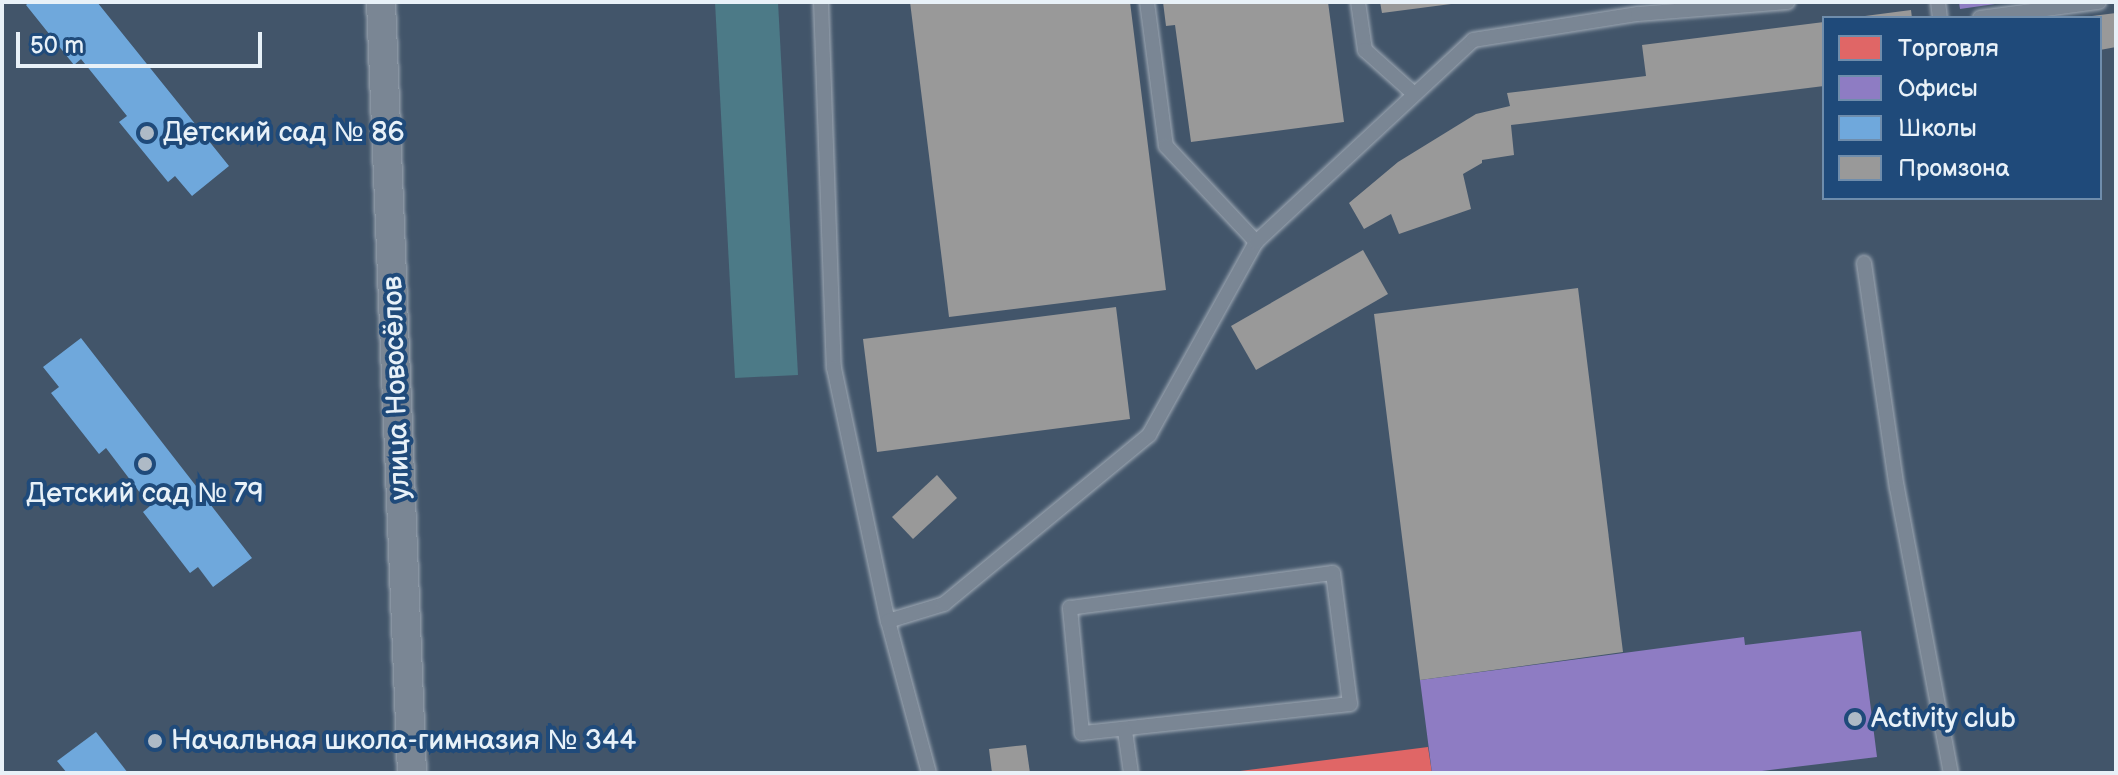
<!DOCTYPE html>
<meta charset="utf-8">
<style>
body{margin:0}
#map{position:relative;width:2118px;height:775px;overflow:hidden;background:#42556a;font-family:"Balsamiq Sans",sans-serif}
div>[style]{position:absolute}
.green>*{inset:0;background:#4c7a87}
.shops>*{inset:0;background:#e06666}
.offices>*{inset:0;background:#8e7cc3}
.schools>*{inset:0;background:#6fa8dc}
.industry>*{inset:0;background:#999}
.roads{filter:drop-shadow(0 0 2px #a0aab5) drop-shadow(0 0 2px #a0aab5)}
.service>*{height:14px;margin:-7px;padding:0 7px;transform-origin:7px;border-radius:7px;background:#7a8694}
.minor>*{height:28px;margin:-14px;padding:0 14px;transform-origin:14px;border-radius:14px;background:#7a8694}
.dots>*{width:22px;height:22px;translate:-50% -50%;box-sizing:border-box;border:4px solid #1f4a7a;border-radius:50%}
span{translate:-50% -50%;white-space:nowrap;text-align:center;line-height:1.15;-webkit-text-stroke:8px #1f4a7a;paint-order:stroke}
.poi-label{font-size:28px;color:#e8f1f8}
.left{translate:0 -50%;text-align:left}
.street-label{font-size:28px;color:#e8f1f8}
.frame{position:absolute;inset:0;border:4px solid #e8f1f8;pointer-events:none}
.legend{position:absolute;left:1822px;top:16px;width:280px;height:184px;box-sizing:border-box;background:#1f4a7a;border:2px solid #6f8dac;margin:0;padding:10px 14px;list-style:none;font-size:24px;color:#e8f1f8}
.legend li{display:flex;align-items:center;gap:16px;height:40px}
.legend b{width:40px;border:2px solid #6f8dac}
.scale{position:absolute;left:16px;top:32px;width:246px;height:36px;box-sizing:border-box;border:4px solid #e8f1f8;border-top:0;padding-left:10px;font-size:24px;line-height:28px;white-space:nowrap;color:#e8f1f8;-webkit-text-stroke:6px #1f4a7a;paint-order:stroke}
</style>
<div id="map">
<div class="green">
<div style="clip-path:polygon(715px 2px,778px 2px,798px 375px,735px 378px)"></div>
</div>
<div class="shops">
<div style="clip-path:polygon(1428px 747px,1432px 773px,1240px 773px,1240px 771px)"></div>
</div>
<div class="offices">
<div style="clip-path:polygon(1959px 2px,1995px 2px,1995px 4px,1960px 9px)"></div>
<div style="clip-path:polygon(1861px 631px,1877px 757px,1746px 773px,1432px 773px,1420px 680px,1744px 637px,1745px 645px)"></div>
</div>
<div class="schools">
<div style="clip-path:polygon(29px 2px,97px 2px,229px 166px,192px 196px,175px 176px,168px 182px,119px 122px,127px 116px,81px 59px,74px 65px,26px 5px)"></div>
<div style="clip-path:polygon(81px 338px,252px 558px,213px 587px,198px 567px,190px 573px,143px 512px,150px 506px,106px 448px,99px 454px,51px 393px,59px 387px,43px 367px)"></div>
<div style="clip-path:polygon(96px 732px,128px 773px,67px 773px,57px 761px)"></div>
</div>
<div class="industry">
<div style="clip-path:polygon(910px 2px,1130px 2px,1166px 290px,949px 317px)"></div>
<div style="clip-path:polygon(1163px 2px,1328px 2px,1344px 122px,1191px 142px,1175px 25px,1166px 26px)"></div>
<div style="clip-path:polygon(1380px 2px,1451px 2px,1451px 4px,1382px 13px)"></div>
<div style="clip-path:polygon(1911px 10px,1912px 18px,1865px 18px,1865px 16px)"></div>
<div style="clip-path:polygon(2116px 13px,2116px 47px,2100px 50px,2100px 18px,2092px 16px)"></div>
<div style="clip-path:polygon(1824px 22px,1824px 86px,1511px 125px,1514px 155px,1482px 160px,1482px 163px,1463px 174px,1471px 209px,1399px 234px,1391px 214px,1364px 229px,1349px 203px,1398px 162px,1476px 114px,1510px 106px,1507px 93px,1646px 76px,1642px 45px)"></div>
<div style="clip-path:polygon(1363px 250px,1388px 294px,1256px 370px,1231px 326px)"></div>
<div style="clip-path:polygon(1578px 288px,1623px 652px,1420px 680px,1374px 314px)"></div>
<div style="clip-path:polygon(1116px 307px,1130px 419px,877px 452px,863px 339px)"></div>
<div style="clip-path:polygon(937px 475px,957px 498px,913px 539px,892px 517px)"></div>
<div style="clip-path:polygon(1026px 745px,1030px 773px,992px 773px,989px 749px)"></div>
</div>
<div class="roads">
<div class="service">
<div style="left:821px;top:2px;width:366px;rotate:88deg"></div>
<div style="left:834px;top:368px;width:259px;rotate:78deg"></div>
<div style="left:888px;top:621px;width:157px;rotate:74.9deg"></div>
<div style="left:1147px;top:2px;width:145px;rotate:82.5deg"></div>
<div style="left:1166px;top:146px;width:132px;rotate:46.8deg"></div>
<div style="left:1358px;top:2px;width:49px;rotate:81.7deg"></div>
<div style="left:1365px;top:50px;width:66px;rotate:41.9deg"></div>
<div style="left:1938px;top:2px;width:16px;rotate:83deg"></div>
<div style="left:1980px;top:18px;width:120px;rotate:-7.7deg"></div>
<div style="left:1864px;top:263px;width:227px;rotate:81.7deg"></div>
<div style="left:1897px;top:488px;width:290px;rotate:79.3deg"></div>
<div style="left:1333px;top:573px;width:132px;rotate:82.6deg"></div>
<div style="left:1350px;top:704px;width:270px;rotate:173.8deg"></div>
<div style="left:1082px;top:733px;width:126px;rotate:-95.5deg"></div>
<div style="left:1070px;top:608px;width:265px;rotate:-7.6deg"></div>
<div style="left:888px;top:621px;width:59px;rotate:-16.9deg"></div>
<div style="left:944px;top:604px;width:266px;rotate:-39.5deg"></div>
<div style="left:1149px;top:435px;width:221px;rotate:-61deg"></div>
<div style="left:1256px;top:242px;width:296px;rotate:-42.9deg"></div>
<div style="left:1473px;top:40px;width:167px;rotate:-9deg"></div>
<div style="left:1638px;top:14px;width:150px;rotate:-4.6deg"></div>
<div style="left:1125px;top:731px;width:42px;rotate:81.9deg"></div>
</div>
<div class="minor">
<div style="left:381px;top:2px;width:772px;rotate:87.7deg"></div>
</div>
</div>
<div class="dots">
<div style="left:147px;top:133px;background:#aebac6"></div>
<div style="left:145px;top:464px;background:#aebac6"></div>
<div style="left:1855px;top:719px;background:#aebac6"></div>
<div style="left:155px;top:741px;background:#aebac6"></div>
</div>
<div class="poi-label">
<span class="left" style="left:163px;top:133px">Детский сад № 86</span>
<span style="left:145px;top:494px">Детский сад № 79</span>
<span class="left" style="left:1871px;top:719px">Activity club</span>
<span class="left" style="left:171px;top:741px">Начальная школа-гимназия № 344</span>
</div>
<div class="street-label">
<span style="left:397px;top:388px;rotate:-92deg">улица Новосёлов</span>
</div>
<div class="frame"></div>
<ul class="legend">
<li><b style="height:22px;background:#e06666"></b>Торговля</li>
<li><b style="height:22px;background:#8e7cc3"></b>Офисы</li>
<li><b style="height:22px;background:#6fa8dc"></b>Школы</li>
<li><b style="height:22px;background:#999"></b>Промзона</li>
</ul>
<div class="scale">50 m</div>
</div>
